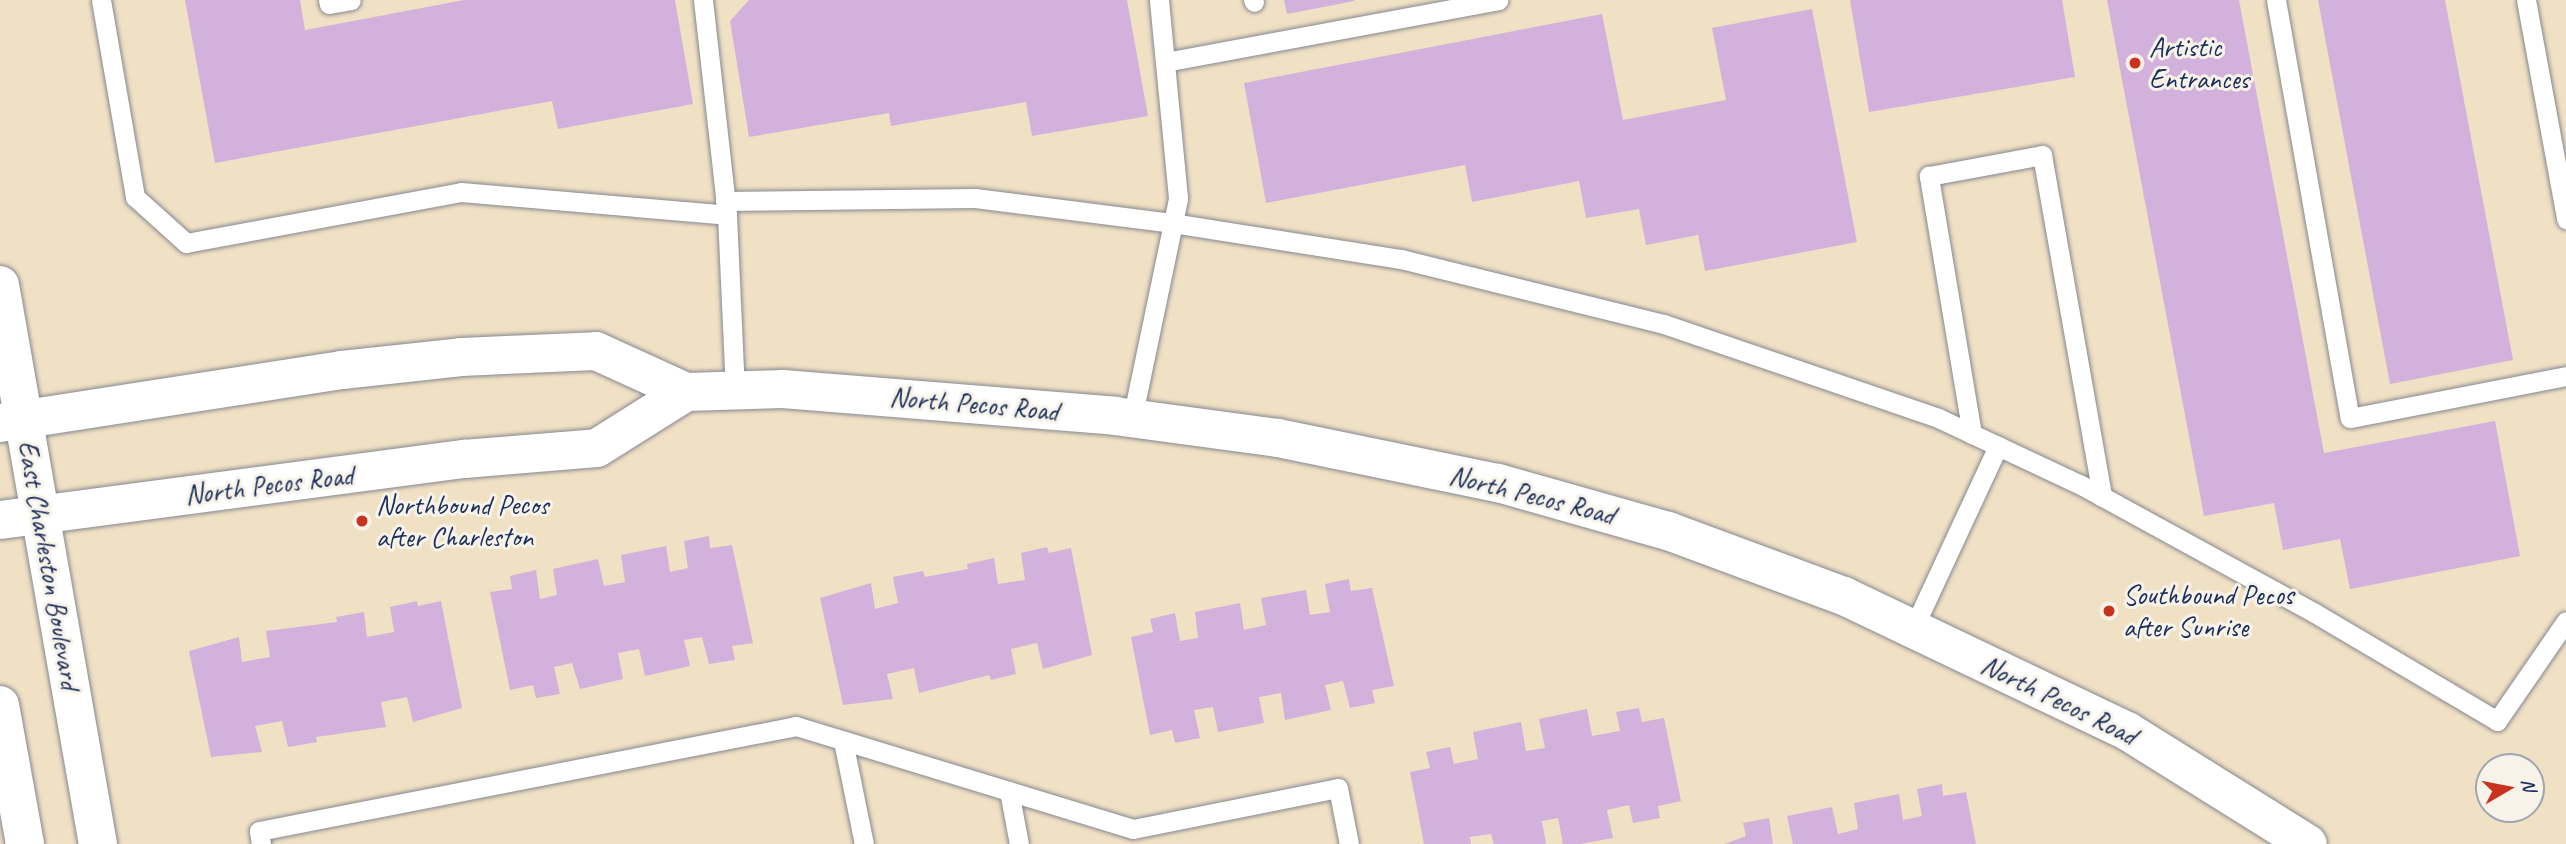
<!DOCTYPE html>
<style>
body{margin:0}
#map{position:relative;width:2566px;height:844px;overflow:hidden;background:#f1e1c4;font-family:Caveat,sans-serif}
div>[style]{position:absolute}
.building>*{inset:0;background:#d2b1dc}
.roads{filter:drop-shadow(0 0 2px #868891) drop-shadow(0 0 2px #868891)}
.lane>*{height:19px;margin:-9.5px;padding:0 9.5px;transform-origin:9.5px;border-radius:9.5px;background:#fff}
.secondary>*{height:38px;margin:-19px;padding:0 19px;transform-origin:19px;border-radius:19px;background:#fff}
.primary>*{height:38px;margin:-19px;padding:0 19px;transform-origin:19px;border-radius:19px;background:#fff}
.dots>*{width:19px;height:19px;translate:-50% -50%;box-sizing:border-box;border:4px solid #f7f3e8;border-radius:50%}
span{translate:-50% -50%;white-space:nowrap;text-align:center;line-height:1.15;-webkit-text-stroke:6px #f7f3e8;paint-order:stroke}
.poi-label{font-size:28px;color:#1b2f5e}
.left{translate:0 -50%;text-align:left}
.street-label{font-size:28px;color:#1b2f5e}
.north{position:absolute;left:2475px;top:753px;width:70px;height:70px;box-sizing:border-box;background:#f7f3e8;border:2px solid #9fa5b1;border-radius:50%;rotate:80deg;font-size:19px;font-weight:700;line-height:28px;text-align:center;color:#1b2f5e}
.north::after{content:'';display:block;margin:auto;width:24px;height:32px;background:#c8321e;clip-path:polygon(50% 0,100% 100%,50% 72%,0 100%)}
</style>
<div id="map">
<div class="building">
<div style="clip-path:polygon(185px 0,300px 0,305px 30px,464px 0,675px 0,693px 104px,558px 129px,552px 101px,215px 163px)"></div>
<div style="clip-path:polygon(749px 0,1127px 0,1148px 116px,1032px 136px,1026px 102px,891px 126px,889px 113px,749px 137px,730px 21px)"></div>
<div style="clip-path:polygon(1284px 0,1354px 0,1354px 1px,1287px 14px)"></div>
<div style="clip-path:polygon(1850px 0,2062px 0,2075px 77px,1869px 112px)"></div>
<div style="clip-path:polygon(2107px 0,2239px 0,2324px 453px,2495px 421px,2520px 556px,2350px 589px,2340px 539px,2283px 550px,2274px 503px,2204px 516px)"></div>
<div style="clip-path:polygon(2318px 0,2445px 0,2513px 360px,2390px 384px)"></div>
<div style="clip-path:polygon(1812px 9px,1857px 242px,1705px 271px,1698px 235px,1646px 245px,1639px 209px,1586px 218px,1579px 181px,1472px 202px,1465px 165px,1266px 203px,1244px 83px,1602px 14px,1623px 120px,1726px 100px,1712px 28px)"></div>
<div style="clip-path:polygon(709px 536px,710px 548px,732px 545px,753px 643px,732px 646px,735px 660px,709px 664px,702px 637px,684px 640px,690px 666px,645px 676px,639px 649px,618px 653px,623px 679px,580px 689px,572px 663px,554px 667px,560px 694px,536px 698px,533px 685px,510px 690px,490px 592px,512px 589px,510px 576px,536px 570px,540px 599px,557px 595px,553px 569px,598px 559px,604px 586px,625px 582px,621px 555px,666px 546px,670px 572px,688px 568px,684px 541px)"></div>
<div style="clip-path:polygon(1047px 547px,1049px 553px,1071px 548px,1092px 655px,1043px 669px,1037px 643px,1011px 649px,1016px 674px,991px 680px,989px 675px,919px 693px,914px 668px,887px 674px,893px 699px,843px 705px,820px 598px,871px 583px,875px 609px,898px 603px,893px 577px,923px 571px,925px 577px,968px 569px,967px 564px,994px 558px,998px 584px,1025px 580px,1021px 553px)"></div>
<div style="clip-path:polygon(1349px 579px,1351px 591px,1372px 588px,1394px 686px,1372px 690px,1375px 703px,1350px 708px,1343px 681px,1325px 685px,1331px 710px,1285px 720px,1281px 693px,1259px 697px,1264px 723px,1218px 732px,1213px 707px,1194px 710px,1200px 738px,1175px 743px,1172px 730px,1150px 735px,1131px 637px,1153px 632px,1150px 619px,1175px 613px,1180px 641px,1198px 638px,1195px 612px,1240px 603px,1244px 630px,1266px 625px,1261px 598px,1306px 590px,1310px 615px,1330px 612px,1325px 584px)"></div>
<div style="clip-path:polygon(417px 601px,418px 606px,441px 601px,462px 708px,413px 722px,407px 697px,381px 702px,386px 727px,316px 737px,317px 742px,288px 747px,282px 721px,255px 726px,262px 752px,211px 757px,189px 651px,239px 637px,242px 662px,270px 657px,266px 631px,337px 622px,336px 617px,364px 612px,367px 637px,394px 632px,390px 607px)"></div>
<div style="clip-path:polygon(1639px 708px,1642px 722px,1664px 718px,1681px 801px,1658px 806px,1660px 818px,1633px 823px,1629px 805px,1607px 810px,1613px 838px,1580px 844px,1563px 844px,1558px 818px,1542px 821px,1546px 844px,1494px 844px,1491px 834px,1470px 837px,1471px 844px,1424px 844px,1410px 772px,1430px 768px,1426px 752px,1450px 747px,1454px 764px,1478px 759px,1473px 732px,1521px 722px,1526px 751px,1545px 748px,1539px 719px,1587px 709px,1592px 736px,1620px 731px,1616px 712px)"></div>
<div style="clip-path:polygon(1942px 784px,1943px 796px,1966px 792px,1976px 844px,1793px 844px,1787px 816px,1832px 807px,1838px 834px,1858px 829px,1854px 803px,1899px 794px,1903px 820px,1922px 816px,1917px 789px)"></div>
<div style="clip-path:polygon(1769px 818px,1773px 844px,1725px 844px,1746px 836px,1743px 823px)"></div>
</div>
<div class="roads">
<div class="lane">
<div style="left:101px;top:0;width:200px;rotate:80.2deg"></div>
<div style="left:135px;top:197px;width:69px;rotate:42deg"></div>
<div style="left:186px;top:243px;width:280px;rotate:-10.5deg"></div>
<div style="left:461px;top:192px;width:267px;rotate:4.9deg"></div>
<div style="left:727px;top:215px;width:175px;rotate:87.4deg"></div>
<div style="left:328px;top:0;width:4px;rotate:76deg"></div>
<div style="left:329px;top:4px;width:22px;rotate:-10deg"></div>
<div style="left:703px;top:0;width:216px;rotate:83.6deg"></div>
<div style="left:1253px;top:0;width:2px;rotate:63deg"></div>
<div style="left:2276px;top:0;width:424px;rotate:80deg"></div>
<div style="left:2350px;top:418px;width:220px;rotate:-11deg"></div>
<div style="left:2526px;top:0;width:223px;rotate:79.6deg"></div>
<div style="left:1165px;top:62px;width:339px;rotate:-10.5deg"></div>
<div style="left:725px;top:201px;width:250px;rotate:-0.7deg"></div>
<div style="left:975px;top:198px;width:200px;rotate:7.2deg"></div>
<div style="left:1173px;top:223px;width:231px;rotate:9deg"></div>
<div style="left:1401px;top:259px;width:271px;rotate:13.9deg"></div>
<div style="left:1664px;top:324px;width:290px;rotate:18.9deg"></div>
<div style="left:1938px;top:418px;width:158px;rotate:25.1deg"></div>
<div style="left:2081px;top:485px;width:264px;rotate:28.7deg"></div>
<div style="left:2313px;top:612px;width:214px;rotate:30.6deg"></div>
<div style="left:2497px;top:721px;width:121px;rotate:-55.4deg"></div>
<div style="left:1132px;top:419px;width:226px;rotate:-78.2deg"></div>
<div style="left:1178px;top:198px;width:199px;rotate:-95.5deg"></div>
<div style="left:1972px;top:434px;width:262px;rotate:-99.5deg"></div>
<div style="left:1929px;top:176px;width:115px;rotate:-10.5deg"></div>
<div style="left:2042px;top:155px;width:347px;rotate:80deg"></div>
<div style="left:1913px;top:629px;width:202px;rotate:-65.1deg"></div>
<div style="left:843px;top:741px;width:105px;rotate:78.5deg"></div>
<div style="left:1009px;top:791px;width:54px;rotate:79.3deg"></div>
<div style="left:261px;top:844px;width:13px;rotate:-99deg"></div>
<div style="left:259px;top:831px;width:547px;rotate:-11.06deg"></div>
<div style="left:796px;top:726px;width:352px;rotate:17deg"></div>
<div style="left:1133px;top:829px;width:209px;rotate:-11.3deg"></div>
<div style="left:1338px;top:788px;width:57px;rotate:78.9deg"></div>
</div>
<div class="secondary">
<div style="left:0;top:423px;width:346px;rotate:-8.8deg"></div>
<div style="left:342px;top:370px;width:120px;rotate:-6.2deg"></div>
<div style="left:461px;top:357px;width:135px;rotate:-2.5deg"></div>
<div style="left:596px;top:351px;width:99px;rotate:24.5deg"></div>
<div style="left:686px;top:392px;width:97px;rotate:-1.8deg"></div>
<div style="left:783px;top:389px;width:333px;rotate:4.6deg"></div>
<div style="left:1115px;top:416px;width:164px;rotate:7.7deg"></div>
<div style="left:1278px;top:438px;width:225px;rotate:11.6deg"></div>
<div style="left:1498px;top:483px;width:177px;rotate:15.8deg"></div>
<div style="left:1668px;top:531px;width:188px;rotate:20.3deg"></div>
<div style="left:1844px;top:596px;width:314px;rotate:25.5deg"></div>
<div style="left:2127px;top:731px;width:213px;rotate:32deg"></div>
<div style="left:0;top:520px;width:468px;rotate:-7.5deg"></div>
<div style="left:464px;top:459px;width:133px;rotate:-4.7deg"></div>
<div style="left:597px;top:448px;width:105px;rotate:-32.2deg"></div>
</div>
<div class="primary">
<div style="left:0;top:285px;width:568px;rotate:80.06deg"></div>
<div style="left:0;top:705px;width:141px;rotate:79.8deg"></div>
</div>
</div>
<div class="dots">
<div style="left:2135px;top:63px;background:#c8321e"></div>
<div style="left:362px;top:521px;background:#c8321e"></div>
<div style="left:2109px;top:611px;background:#c8321e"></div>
</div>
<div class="poi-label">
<span class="left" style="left:2149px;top:63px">Artistic<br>Entrances</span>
<span class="left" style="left:376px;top:521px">Northbound Pecos<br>after Charleston</span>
<span class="left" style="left:2123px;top:611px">Southbound Pecos<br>after Sunrise</span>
</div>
<div class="street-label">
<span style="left:974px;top:404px;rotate:5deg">North Pecos Road</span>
<span style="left:269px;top:485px;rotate:-7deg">North Pecos Road</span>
<span style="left:1532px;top:495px;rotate:14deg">North Pecos Road</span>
<span style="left:49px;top:565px;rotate:80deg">East Charleston Boulevard</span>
<span style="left:2059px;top:700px;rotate:26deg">North Pecos Road</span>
</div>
<div class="north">N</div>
</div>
